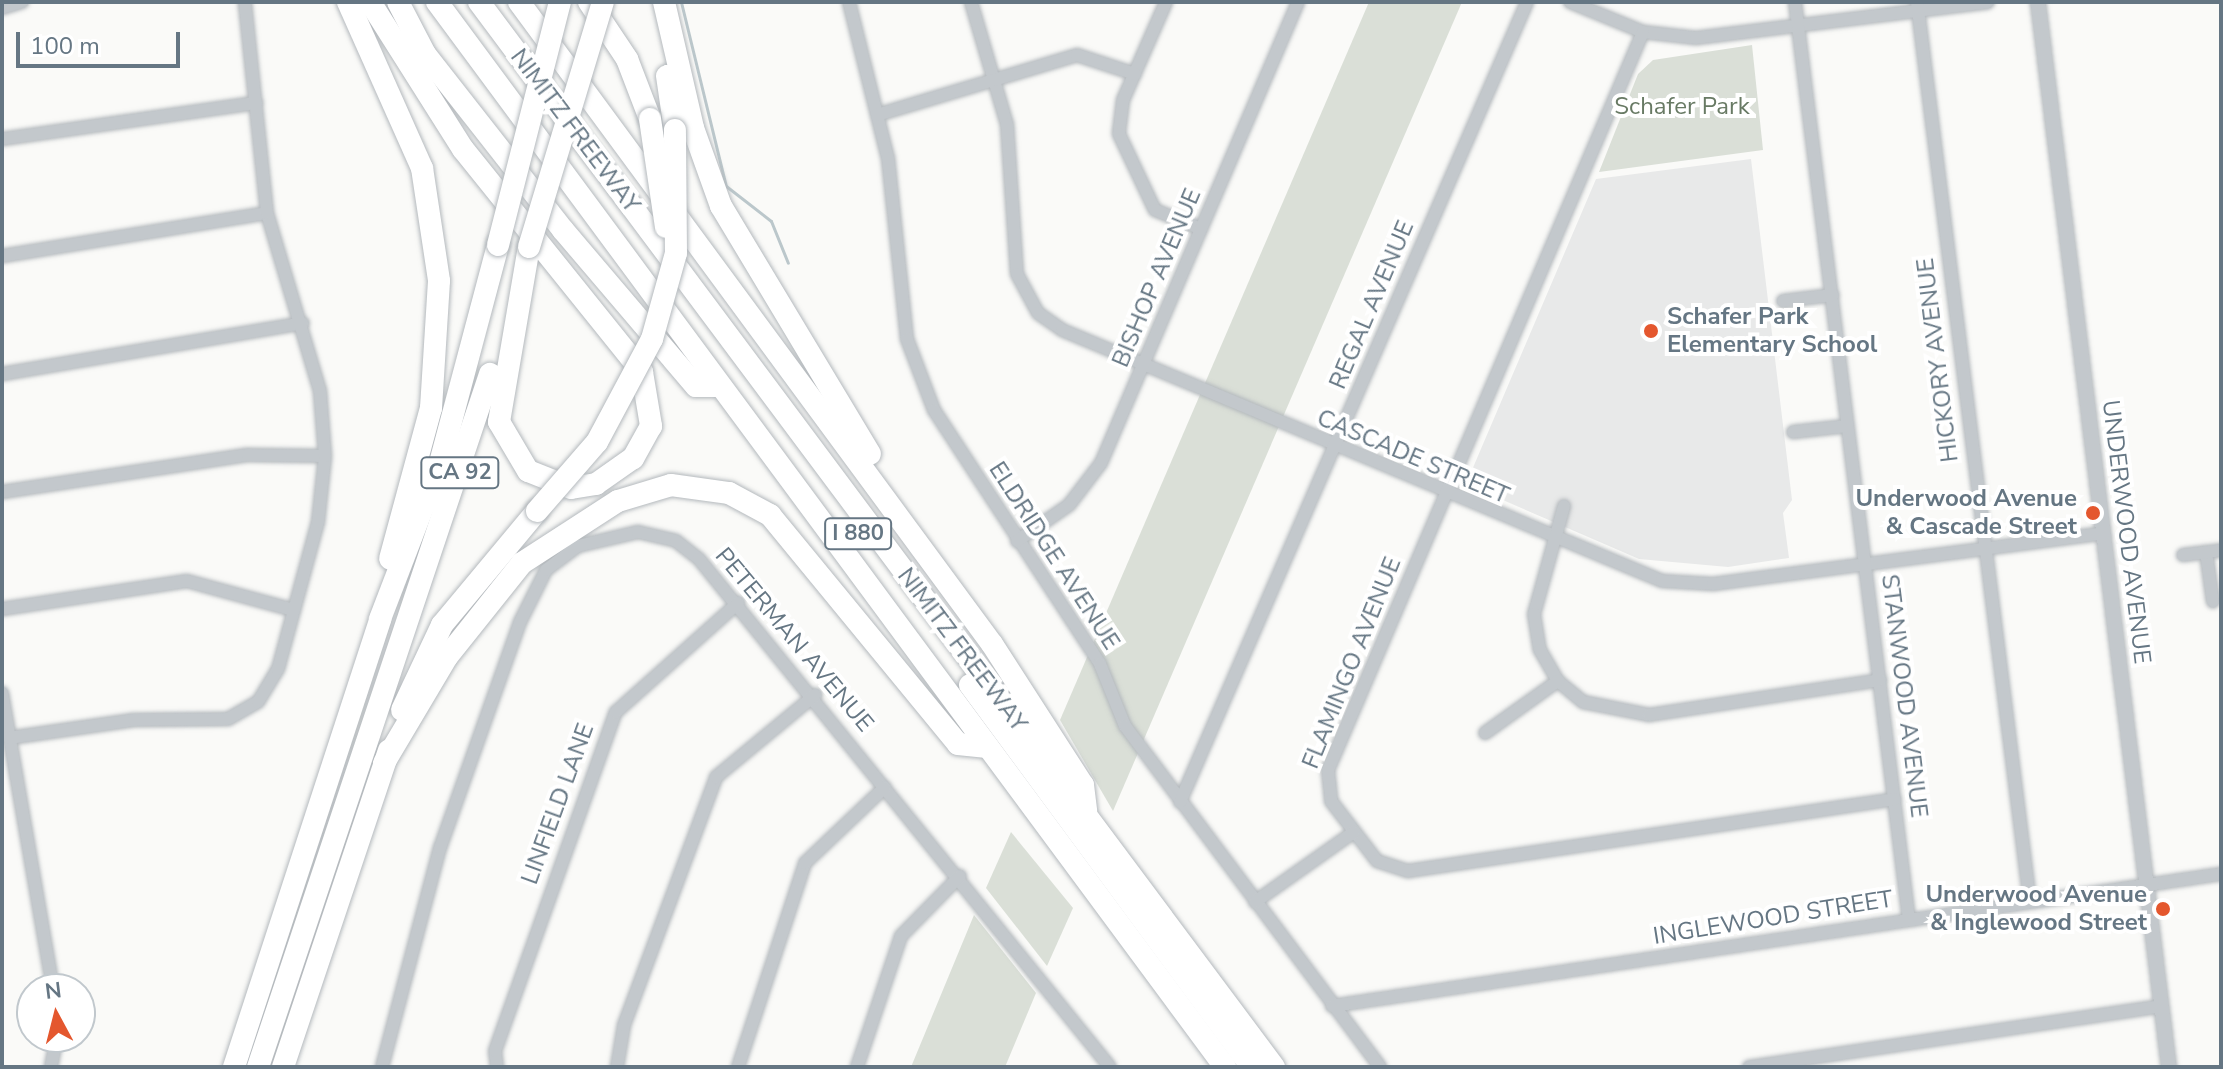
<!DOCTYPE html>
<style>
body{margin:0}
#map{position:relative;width:2223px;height:1069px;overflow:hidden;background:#fafaf8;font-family:"Nunito Sans",sans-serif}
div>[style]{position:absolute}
.built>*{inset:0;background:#e8e9e9}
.green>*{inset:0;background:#dadfd7}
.stream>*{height:3px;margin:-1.5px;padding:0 1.5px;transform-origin:1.5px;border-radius:1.5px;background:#bbc7cb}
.roads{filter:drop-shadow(0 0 2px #b4b9bd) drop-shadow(0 0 2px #b4b9bd)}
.minor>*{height:12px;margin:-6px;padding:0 6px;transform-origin:6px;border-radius:6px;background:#c3c8cc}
.tertiary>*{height:14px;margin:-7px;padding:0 7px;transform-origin:7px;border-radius:7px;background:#c3c8cc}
.motorway>*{height:22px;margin:-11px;padding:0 11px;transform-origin:11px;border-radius:11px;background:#fff}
.bridges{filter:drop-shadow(0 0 2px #b4b9bd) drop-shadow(0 0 2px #b4b9bd)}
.motorway-bridge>*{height:22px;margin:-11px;padding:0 11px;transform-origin:11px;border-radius:11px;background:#fff}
.dots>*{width:22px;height:22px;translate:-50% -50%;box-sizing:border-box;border:4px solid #fff;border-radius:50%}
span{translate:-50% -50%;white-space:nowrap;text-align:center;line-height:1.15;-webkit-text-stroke:8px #fff;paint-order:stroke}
.shield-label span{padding:2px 6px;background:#fff;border:2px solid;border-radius:6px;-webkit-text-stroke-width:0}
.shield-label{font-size:22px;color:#657683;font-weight:700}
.park-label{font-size:24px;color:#687a64}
.street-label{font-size:24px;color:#657683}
.poi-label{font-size:24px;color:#657683;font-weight:700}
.left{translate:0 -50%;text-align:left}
.right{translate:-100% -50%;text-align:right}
.frame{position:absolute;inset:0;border:4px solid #657683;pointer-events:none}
.north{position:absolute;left:16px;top:973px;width:80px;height:80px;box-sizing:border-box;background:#fff;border:2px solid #c1c8cd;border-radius:50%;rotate:353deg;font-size:22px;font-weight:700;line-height:32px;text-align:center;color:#657683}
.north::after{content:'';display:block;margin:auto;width:28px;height:36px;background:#e4572e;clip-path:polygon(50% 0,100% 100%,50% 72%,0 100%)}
.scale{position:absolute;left:16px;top:32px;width:164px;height:36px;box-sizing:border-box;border:4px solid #657683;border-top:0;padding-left:10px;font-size:24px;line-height:28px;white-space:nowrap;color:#657683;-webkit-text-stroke:6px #fff;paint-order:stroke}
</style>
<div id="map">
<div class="built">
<div style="clip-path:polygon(1751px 159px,1792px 500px,1783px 513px,1789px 558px,1728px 567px,1639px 559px,1466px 484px,1596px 179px)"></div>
</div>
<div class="green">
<div style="clip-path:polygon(1369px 2px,1462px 2px,1113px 811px,1060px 720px)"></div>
<div style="clip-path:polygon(1752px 45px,1763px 150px,1599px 172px,1638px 74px,1653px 60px)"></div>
<div style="clip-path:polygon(1011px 832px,1073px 908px,1047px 966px,986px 888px)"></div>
<div style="clip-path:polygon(974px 915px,1036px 993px,1005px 1067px,911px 1067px)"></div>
</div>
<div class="stream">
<div style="left:681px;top:2px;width:189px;rotate:76.3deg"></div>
<div style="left:726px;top:186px;width:57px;rotate:37.9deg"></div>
<div style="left:771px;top:221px;width:45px;rotate:68deg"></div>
</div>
<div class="roads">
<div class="minor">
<div style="left:849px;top:2px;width:161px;rotate:76deg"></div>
<div style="left:888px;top:158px;width:182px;rotate:84deg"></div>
<div style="left:907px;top:339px;width:76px;rotate:69.2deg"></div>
<div style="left:934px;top:410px;width:303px;rotate:56.8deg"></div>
<div style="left:1100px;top:664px;width:67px;rotate:68deg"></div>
<div style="left:1125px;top:726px;width:426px;rotate:53.2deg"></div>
<div style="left:971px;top:2px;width:127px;rotate:73.6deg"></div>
<div style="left:1007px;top:124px;width:150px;rotate:86.2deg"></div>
<div style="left:1017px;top:274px;width:44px;rotate:61.7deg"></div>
<div style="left:1038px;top:313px;width:29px;rotate:35deg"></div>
<div style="left:1062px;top:330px;width:650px;rotate:22.7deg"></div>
<div style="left:1662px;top:581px;width:51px;rotate:3.4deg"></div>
<div style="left:1713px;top:584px;width:394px;rotate:-7.4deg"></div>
<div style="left:1166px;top:2px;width:107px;rotate:113.7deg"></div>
<div style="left:1123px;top:100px;width:34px;rotate:97deg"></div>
<div style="left:1119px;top:134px;width:84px;rotate:64.7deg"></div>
<div style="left:1155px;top:210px;width:50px;rotate:22.4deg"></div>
<div style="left:1570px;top:2px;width:79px;rotate:22.3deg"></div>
<div style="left:1643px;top:32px;width:53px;rotate:6.5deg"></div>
<div style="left:1696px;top:38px;width:294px;rotate:-7deg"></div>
<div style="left:1795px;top:2px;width:925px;rotate:82.92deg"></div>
<div style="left:1917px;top:2px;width:907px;rotate:82.84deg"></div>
<div style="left:2px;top:8px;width:21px;rotate:-17deg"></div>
<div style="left:1643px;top:32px;width:802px;rotate:113.11deg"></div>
<div style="left:1328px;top:770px;width:31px;rotate:84deg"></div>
<div style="left:1331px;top:801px;width:76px;rotate:52.5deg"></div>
<div style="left:1377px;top:861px;width:33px;rotate:18deg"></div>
<div style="left:1408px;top:871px;width:492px;rotate:-8.4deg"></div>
<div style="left:877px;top:115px;width:209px;rotate:-16.7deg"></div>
<div style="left:1077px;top:55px;width:61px;rotate:18.1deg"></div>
<div style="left:2px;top:139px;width:257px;rotate:-8.1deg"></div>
<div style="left:2px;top:256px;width:268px;rotate:-9.2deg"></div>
<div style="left:1783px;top:301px;width:50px;rotate:-6.8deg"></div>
<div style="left:2px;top:374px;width:305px;rotate:-9.6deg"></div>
<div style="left:1793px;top:432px;width:54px;rotate:-6.3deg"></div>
<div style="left:2px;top:492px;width:249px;rotate:-8.6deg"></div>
<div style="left:248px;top:455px;width:77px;rotate:0.7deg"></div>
<div style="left:1564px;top:506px;width:112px;rotate:105.5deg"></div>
<div style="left:1534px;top:614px;width:36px;rotate:81deg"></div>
<div style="left:1540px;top:650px;width:36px;rotate:60deg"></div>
<div style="left:1558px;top:681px;width:33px;rotate:40deg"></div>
<div style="left:1583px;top:702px;width:67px;rotate:11.1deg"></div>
<div style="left:1649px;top:715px;width:234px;rotate:-8.6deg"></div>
<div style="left:1017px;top:541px;width:63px;rotate:-34.7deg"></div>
<div style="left:1069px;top:505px;width:53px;rotate:-52.7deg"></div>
<div style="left:1101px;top:463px;width:501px;rotate:-66.86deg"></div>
<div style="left:2206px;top:552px;width:50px;rotate:82deg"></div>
<div style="left:2183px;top:555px;width:38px;rotate:-7deg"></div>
<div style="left:2px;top:609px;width:187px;rotate:-8.6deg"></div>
<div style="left:187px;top:581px;width:111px;rotate:15.2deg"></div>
<div style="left:2px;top:693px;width:300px;rotate:80.2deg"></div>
<div style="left:1485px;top:733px;width:90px;rotate:-35.5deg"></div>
<div style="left:9px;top:738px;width:126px;rotate:-8.2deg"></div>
<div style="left:134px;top:720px;width:94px;rotate:-0.6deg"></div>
<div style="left:228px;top:719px;width:34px;rotate:-30deg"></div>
<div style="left:258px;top:702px;width:39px;rotate:-59deg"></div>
<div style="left:278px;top:669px;width:152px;rotate:-74.8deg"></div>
<div style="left:318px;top:522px;width:66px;rotate:-83.9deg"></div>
<div style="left:325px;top:456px;width:65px;rotate:-94.4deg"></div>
<div style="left:320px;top:391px;width:186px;rotate:-106.6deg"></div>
<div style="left:267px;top:213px;width:212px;rotate:-96deg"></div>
<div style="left:1180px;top:802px;width:872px;rotate:-66.55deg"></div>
<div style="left:1255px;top:902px;width:121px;rotate:-35.3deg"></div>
<div style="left:1332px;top:1006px;width:899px;rotate:-8.45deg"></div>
<div style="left:51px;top:1067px;width:31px;rotate:-79deg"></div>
<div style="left:382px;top:1067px;width:227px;rotate:-75.2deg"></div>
<div style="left:440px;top:848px;width:240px;rotate:-70.5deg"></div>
<div style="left:520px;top:622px;width:58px;rotate:-63.4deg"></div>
<div style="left:546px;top:570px;width:40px;rotate:-37deg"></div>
<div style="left:578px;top:546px;width:62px;rotate:-13.1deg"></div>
<div style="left:638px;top:532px;width:39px;rotate:13deg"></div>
<div style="left:676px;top:541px;width:29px;rotate:38deg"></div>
<div style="left:699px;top:559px;width:653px;rotate:51.03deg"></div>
<div style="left:497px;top:1067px;width:16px;rotate:-97deg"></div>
<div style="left:495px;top:1051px;width:360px;rotate:-70.4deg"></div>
<div style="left:616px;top:712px;width:164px;rotate:-41.8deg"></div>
<div style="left:617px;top:1067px;width:43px;rotate:-80.5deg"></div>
<div style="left:624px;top:1025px;width:265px;rotate:-69.6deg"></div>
<div style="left:716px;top:777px;width:129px;rotate:-39.6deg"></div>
<div style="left:738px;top:1067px;width:215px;rotate:-71.8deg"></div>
<div style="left:805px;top:863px;width:110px;rotate:-43.5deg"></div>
<div style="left:857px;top:1067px;width:138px;rotate:-71.4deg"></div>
<div style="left:901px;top:936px;width:84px;rotate:-45.5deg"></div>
<div style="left:1749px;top:1067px;width:417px;rotate:-8.4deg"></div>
</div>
<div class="tertiary">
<div style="left:2038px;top:2px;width:1073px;rotate:82.99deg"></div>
</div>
<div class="motorway">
<div style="left:348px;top:2px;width:182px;rotate:66deg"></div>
<div style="left:422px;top:168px;width:114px;rotate:81.4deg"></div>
<div style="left:439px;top:281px;width:127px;rotate:93.6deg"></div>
<div style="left:431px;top:408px;width:156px;rotate:105.2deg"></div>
<div style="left:370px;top:2px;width:174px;rotate:57.7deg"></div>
<div style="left:463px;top:149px;width:286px;rotate:51.2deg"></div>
<div style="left:642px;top:372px;width:55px;rotate:80.5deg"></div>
<div style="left:651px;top:426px;width:37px;rotate:119deg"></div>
<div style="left:633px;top:458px;width:45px;rotate:144.9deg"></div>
<div style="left:596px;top:484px;width:25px;rotate:171deg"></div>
<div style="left:571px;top:488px;width:46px;rotate:-158.4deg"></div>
<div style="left:528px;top:471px;width:57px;rotate:-120.6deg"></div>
<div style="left:499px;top:422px;width:178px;rotate:-80.3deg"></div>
<div style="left:398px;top:2px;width:59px;rotate:62.6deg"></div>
<div style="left:425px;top:54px;width:224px;rotate:51.9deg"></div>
<div style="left:563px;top:230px;width:205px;rotate:49.6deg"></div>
<div style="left:696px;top:386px;width:21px"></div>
<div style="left:437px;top:2px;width:1325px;rotate:53.5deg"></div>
<div style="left:479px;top:2px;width:1329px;rotate:53.26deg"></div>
<div style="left:519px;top:2px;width:797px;rotate:53.62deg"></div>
<div style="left:992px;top:644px;width:168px;rotate:57.2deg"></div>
<div style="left:1083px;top:785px;width:26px;rotate:83deg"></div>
<div style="left:589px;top:2px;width:69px;rotate:56.3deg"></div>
<div style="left:627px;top:59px;width:64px;rotate:69deg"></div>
<div style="left:664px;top:2px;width:129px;rotate:77deg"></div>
<div style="left:693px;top:128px;width:83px;rotate:70.3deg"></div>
<div style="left:721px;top:206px;width:289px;rotate:59deg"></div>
<div style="left:667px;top:76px;width:55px;rotate:81.6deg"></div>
<div style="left:970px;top:685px;width:475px;rotate:53.6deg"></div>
<div style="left:402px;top:710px;width:94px;rotate:-64.8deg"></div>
<div style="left:442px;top:625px;width:148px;rotate:-50.2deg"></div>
<div style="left:384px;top:763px;width:123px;rotate:-59.3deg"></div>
<div style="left:447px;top:657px;width:120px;rotate:-51.4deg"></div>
<div style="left:522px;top:563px;width:114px;rotate:-32.9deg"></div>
<div style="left:618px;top:501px;width:55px;rotate:-16.8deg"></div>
<div style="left:671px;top:485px;width:59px;rotate:7.9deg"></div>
<div style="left:729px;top:493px;width:47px;rotate:28.2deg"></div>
<div style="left:770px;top:515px;width:296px;rotate:50.6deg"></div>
<div style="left:958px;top:744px;width:27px;rotate:6deg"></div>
<div style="left:234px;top:1067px;width:471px;rotate:-71.9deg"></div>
<div style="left:380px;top:619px;width:167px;rotate:-69deg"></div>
<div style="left:440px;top:463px;width:226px;rotate:-75.1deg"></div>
<div style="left:258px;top:1067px;width:731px;rotate:-71.49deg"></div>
<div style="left:283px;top:1067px;width:334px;rotate:-71.5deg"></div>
</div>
</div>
<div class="bridges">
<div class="motorway-bridge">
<div style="left:650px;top:119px;width:109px;rotate:81.6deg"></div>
<div style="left:498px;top:245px;width:251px;rotate:-75.7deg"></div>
<div style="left:529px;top:247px;width:256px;rotate:-73.2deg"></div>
<div style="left:537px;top:511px;width:91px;rotate:-49deg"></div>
<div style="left:597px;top:442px;width:117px;rotate:-61.9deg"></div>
<div style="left:652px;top:339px;width:89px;rotate:-74.4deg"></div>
<div style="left:676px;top:253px;width:123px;rotate:-90.5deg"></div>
</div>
</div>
<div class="dots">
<div style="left:1651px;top:331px;background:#e4572e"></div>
<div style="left:2093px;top:513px;background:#e4572e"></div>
<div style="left:2163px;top:909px;background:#e4572e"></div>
</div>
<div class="shield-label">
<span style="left:460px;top:473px">CA 92</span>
<span style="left:858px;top:534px">I 880</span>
</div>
<div class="park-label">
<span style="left:1682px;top:107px">Schafer Park</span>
</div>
<div class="street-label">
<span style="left:575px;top:131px;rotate:53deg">NIMITZ FREEWAY</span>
<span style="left:1157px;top:278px;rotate:-67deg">BISHOP AVENUE</span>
<span style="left:1372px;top:305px;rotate:-67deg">REGAL AVENUE</span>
<span style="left:1938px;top:360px;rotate:-97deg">HICKORY AVENUE</span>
<span style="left:1413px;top:457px;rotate:23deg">CASCADE STREET</span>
<span style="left:2126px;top:532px;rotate:83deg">UNDERWOOD AVENUE</span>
<span style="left:1054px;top:556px;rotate:57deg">ELDRIDGE AVENUE</span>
<span style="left:794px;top:640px;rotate:50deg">PETERMAN AVENUE</span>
<span style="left:962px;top:650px;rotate:53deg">NIMITZ FREEWAY</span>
<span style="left:1352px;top:663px;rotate:-68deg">FLAMINGO AVENUE</span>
<span style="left:1904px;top:696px;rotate:83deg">STANWOOD AVENUE</span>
<span style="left:558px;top:804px;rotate:-70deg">LINFIELD LANE</span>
<span style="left:1773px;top:918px;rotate:-9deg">INGLEWOOD STREET</span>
</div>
<div class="poi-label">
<span class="left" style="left:1667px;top:331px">Schafer Park<br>Elementary School</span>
<span class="right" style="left:2077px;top:513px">Underwood Avenue<br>&amp; Cascade Street</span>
<span class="right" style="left:2147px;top:909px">Underwood Avenue<br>&amp; Inglewood Street</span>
</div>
<div class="frame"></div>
<div class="north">N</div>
<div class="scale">100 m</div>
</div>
